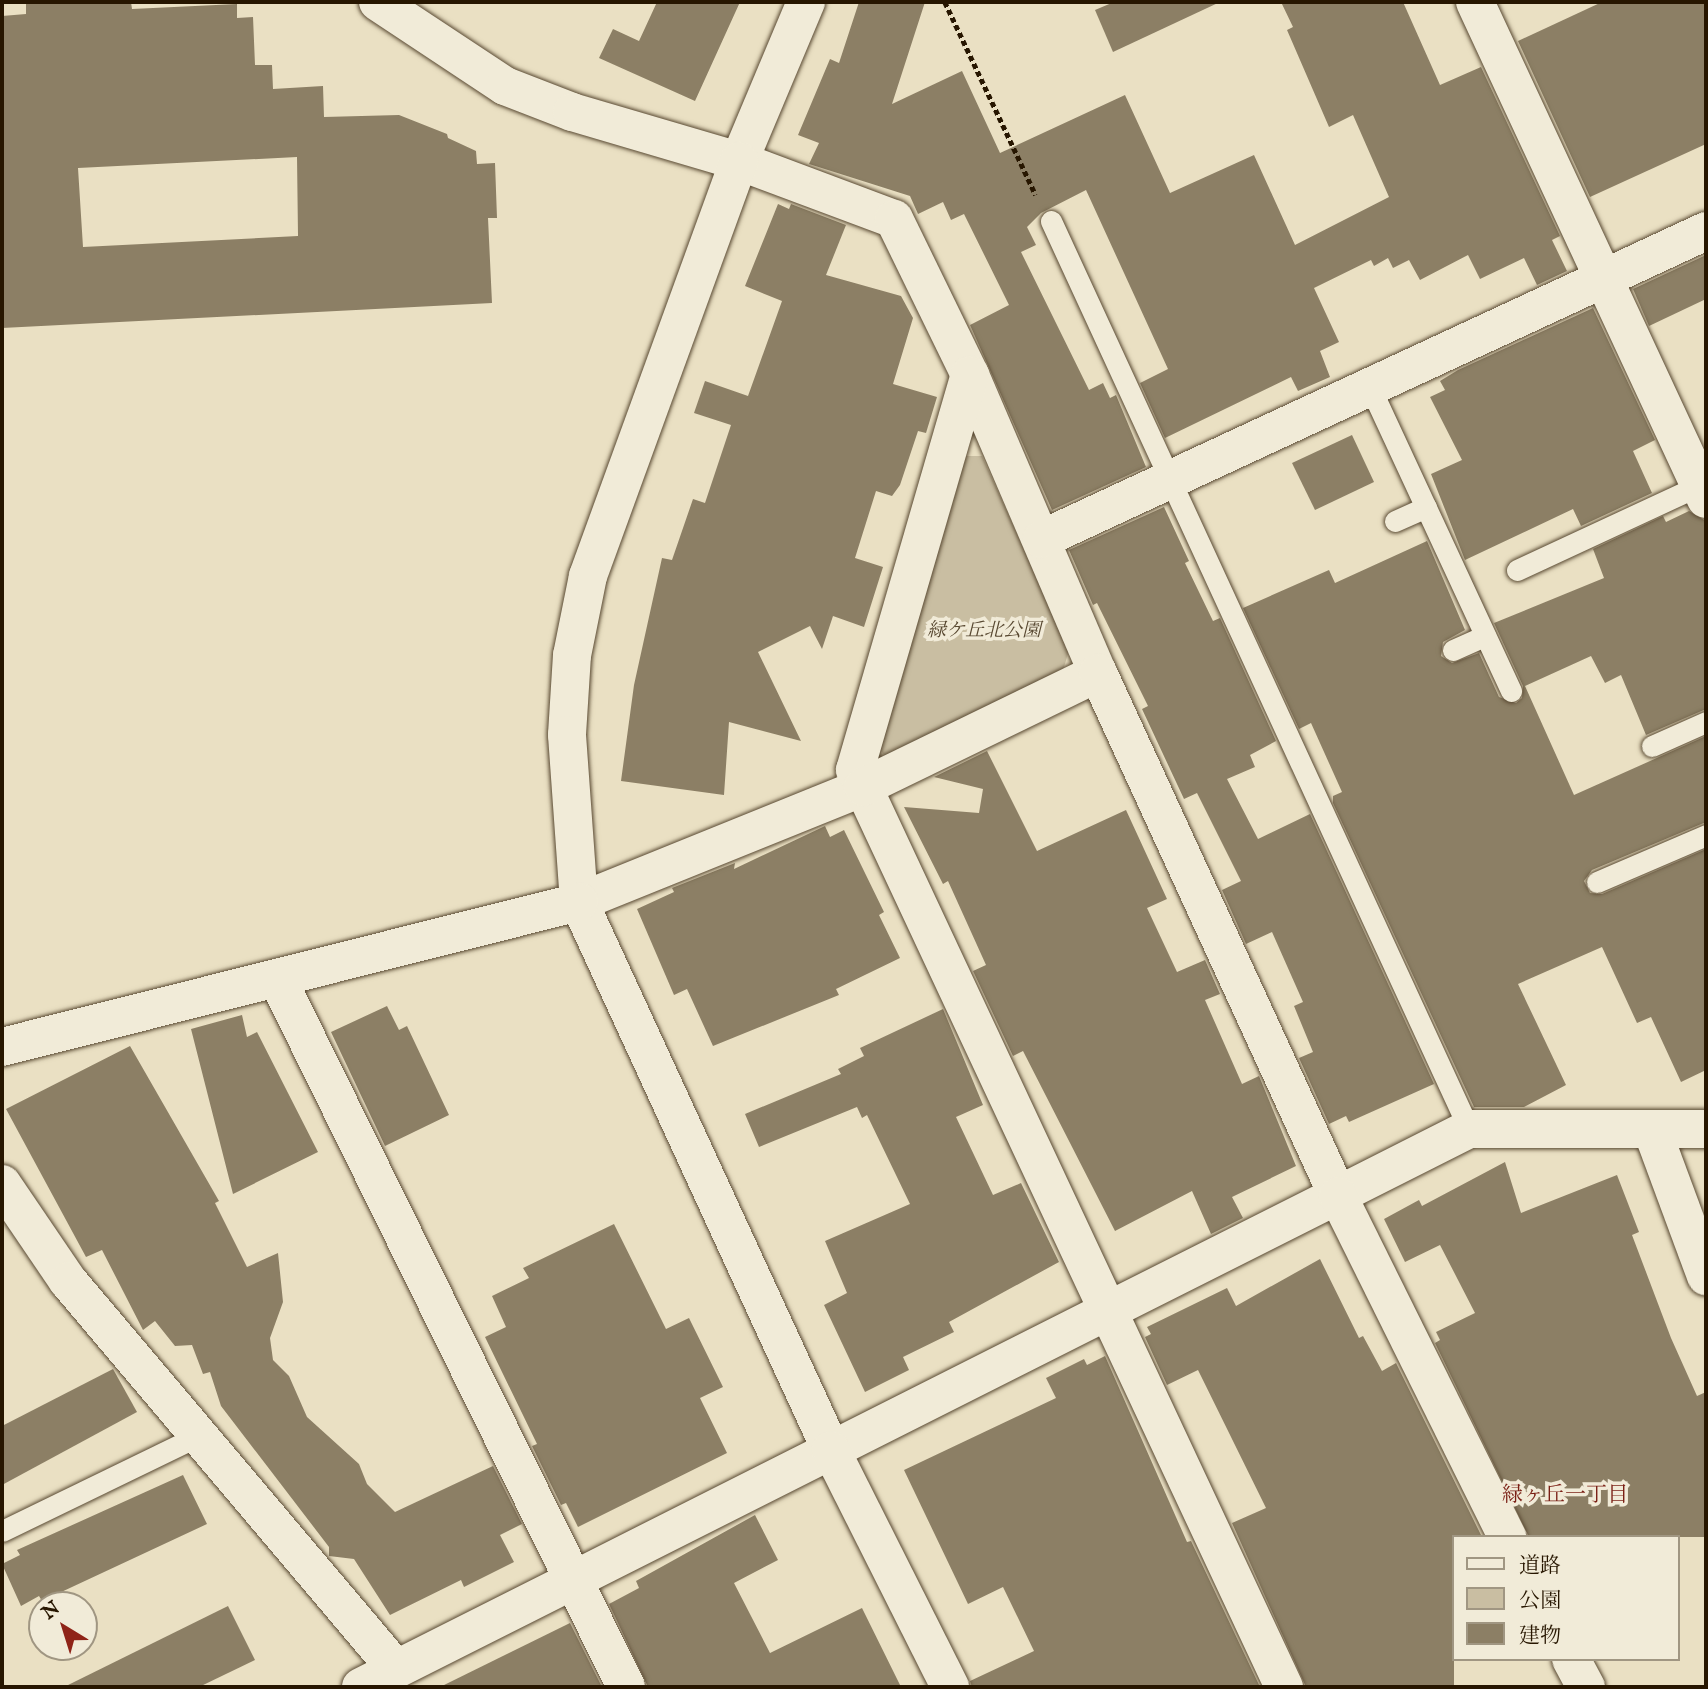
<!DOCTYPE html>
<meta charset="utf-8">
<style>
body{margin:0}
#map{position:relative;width:1708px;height:1689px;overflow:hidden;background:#eae0c3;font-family:"IM FELL English","Noto Serif JP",serif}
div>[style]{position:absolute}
.green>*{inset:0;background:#c9bea2}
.building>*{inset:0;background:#8c7f65}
.path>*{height:4.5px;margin-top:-2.25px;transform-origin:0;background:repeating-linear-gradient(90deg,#271600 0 5px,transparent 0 8.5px)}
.roads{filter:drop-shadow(0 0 2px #584831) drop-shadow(0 0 2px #584831)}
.lane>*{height:21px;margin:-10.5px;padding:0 10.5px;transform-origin:10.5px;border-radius:10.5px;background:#f1ebd8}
.street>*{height:38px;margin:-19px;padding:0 19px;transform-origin:19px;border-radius:19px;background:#f1ebd8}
.secondary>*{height:38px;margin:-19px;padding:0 19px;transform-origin:19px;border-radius:19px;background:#f1ebd8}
span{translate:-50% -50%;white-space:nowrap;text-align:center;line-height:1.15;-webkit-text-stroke:7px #f1ebd8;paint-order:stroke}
.park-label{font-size:19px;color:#584831;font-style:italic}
.neighbourhood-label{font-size:21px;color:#7a1f14}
.frame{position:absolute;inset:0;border:4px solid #271600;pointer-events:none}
.legend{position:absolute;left:1452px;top:1535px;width:228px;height:126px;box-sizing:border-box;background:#f1ebd8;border:2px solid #a09682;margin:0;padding:9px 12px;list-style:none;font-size:21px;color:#271600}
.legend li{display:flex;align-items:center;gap:14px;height:35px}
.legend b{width:35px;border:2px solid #a09682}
.north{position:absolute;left:28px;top:1591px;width:70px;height:70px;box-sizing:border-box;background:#f1ebd8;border:2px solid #a09682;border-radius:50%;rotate:322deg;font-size:19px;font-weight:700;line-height:28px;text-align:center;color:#271600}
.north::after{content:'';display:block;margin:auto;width:24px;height:32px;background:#8f2418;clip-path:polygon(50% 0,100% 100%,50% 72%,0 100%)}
</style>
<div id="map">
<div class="green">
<div style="clip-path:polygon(965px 456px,982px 456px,1069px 650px,1062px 674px,886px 757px,876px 745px)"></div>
</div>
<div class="building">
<div style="clip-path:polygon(evenodd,26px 2px,131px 2px,132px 9px,237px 4px,237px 18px,253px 17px,255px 65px,272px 65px,273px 89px,323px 86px,324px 117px,399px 115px,447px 134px,448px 138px,476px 151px,477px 164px,495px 163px,497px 218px,488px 218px,492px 303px,2px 328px,2px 16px,26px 14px,26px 2px,297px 157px,298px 236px,83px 247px,78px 168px,297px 157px)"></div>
<div style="clip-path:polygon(657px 2px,740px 2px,695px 101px,599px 58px,613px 29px,639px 41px)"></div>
<div style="clip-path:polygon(859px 2px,925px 2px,892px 104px,962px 71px,1000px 153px,1125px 95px,1170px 193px,1254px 155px,1295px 245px,1389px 197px,1353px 115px,1329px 127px,1287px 30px,1293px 27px,1281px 2px,1403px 2px,1440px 85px,1481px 67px,1560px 236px,1552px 240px,1567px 271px,1537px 285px,1524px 258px,1480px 279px,1468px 255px,1420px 280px,1409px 260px,1393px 268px,1388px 258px,1374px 266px,1371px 260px,1314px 288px,1339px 342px,1320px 351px,1330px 377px,1298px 391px,1291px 377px,1165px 438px,1140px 383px,1168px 369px,1086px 190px,1041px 213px,1027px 227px,1036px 245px,1021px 252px,1089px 390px,1103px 383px,1110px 398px,1116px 395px,1146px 467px,1052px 510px,970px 325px,1009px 305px,964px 214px,951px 220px,943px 202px,918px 214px,910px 196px,809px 164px,819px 143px,798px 135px,830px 59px,839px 63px)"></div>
<div style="clip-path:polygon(1114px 2px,1220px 2px,1113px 52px,1095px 10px)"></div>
<div style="clip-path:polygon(1602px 2px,1706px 2px,1706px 144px,1590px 197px,1518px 41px)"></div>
<div style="clip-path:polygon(778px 204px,789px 209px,791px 204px,846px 225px,826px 275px,901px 296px,913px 318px,893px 384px,937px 397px,926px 433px,918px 431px,900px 485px,892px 496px,876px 491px,855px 558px,883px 567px,864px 627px,833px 616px,822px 649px,810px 626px,758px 652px,801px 741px,729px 722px,724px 795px,621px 781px,634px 685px,662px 558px,672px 560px,693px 499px,705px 503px,731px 425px,694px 413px,705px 381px,748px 396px,782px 301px,745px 286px)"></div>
<div style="clip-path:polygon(1706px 255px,1706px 299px,1649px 326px,1633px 289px)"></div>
<div style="clip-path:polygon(1593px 308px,1655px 440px,1633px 451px,1652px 493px,1581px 526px,1573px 509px,1465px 560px,1431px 474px,1462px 460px,1430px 397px,1445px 390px,1440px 381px,1458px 370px)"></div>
<div style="clip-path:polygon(1352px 435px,1374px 482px,1315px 510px,1292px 463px)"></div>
<div style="clip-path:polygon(1164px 507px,1189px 561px,1185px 563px,1213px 621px,1220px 618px,1276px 741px,1250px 755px,1255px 767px,1227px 779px,1258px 839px,1310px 814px,1434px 1084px,1349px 1122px,1346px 1116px,1329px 1124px,1299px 1058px,1313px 1052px,1294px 1006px,1303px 1002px,1272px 932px,1246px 944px,1222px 890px,1241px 881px,1197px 793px,1184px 799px,1142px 709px,1148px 706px,1097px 603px,1093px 605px,1069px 550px)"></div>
<div style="clip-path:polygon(1689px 511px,1706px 521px,1706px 709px,1646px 735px,1621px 675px,1605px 683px,1591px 656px,1525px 686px,1574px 795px,1706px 736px,1706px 822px,1592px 870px,1584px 881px,1590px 893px,1602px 894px,1706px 849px,1706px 1070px,1681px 1082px,1651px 1017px,1637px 1023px,1602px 947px,1518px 984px,1566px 1085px,1524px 1107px,1474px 1107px,1333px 803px,1333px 796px,1342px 792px,1311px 723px,1299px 729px,1243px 608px,1329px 570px,1335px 583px,1427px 541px,1465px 630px,1443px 642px,1441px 656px,1452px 663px,1479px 653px,1499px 697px,1516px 703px,1522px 698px,1523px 686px,1494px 623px,1604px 578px,1593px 549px,1663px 516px,1666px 522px)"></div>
<div style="clip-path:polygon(987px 751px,1037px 851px,1126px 810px,1167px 899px,1147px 908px,1177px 972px,1205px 960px,1220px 994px,1205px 1000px,1242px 1084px,1259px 1076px,1296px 1166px,1232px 1197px,1243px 1218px,1211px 1234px,1192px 1191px,1115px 1231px,1023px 1051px,1013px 1056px,973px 971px,986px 965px,948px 881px,943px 884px,904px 807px,979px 813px,983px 789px,934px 777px)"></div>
<div style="clip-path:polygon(825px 826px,830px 837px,844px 830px,884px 912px,879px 915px,900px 958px,836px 989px,839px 995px,713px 1046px,687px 989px,674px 995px,637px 909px,674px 892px,672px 888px,735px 863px,734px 869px)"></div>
<div style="clip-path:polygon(387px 1006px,399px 1030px,407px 1026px,449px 1115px,385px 1146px,331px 1032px)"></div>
<div style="clip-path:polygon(943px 1009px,983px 1105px,956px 1117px,993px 1195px,1021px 1183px,1059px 1262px,949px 1322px,954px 1332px,903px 1357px,909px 1370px,865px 1392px,824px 1305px,847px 1293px,825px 1241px,910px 1204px,867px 1115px,862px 1118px,857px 1107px,759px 1147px,745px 1114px,841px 1074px,838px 1069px,864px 1056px,860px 1048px)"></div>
<div style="clip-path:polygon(242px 1015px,247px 1037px,257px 1032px,318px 1152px,233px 1194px,191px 1029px)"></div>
<div style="clip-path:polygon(130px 1046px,219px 1201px,215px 1203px,247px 1267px,278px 1253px,283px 1302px,270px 1338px,273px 1360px,289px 1376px,307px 1417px,359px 1464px,367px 1484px,395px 1512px,493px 1466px,522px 1524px,500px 1535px,514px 1562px,464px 1587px,461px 1580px,390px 1615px,354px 1559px,329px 1556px,329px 1547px,221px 1406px,210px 1372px,203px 1374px,192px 1345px,175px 1346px,155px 1321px,143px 1330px,102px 1250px,86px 1257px,6px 1109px)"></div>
<div style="clip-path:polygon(1505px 1162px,1521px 1213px,1617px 1175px,1639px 1232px,1632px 1235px,1671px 1338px,1697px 1396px,1706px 1392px,1706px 1537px,1529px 1537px,1435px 1343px,1440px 1340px,1436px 1332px,1475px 1313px,1440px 1245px,1405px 1262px,1384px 1219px,1419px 1200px,1422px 1206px)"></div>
<div style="clip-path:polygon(614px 1224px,666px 1329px,689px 1318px,723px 1387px,700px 1398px,727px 1453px,578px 1527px,566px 1503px,561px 1505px,532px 1446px,537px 1444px,485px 1337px,506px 1327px,492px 1296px,529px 1278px,523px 1268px)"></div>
<div style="clip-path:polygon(1320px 1259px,1359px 1338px,1363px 1336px,1382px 1371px,1396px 1363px,1482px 1537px,1454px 1537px,1454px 1687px,1306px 1687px,1232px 1523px,1266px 1508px,1198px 1370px,1167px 1385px,1145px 1337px,1151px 1334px,1147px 1327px,1227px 1288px,1236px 1306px)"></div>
<div style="clip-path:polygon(1105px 1356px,1187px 1542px,1191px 1541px,1260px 1687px,972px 1687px,970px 1681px,1034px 1651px,1003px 1587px,968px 1604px,904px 1470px,1056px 1398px,1046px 1378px,1084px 1359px,1087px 1365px)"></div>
<div style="clip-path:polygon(113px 1369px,137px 1412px,2px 1485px,2px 1426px)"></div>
<div style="clip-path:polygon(183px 1475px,207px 1524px,42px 1601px,39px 1596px,21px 1606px,2px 1564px,20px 1555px,17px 1550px)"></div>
<div style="clip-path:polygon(755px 1515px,778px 1560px,734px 1583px,770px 1653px,862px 1608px,901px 1687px,648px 1687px,609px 1604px,639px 1588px,636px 1581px)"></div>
<div style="clip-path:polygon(228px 1606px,255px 1660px,199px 1687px,64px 1687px)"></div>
<div style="clip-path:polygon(570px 1623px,602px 1687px,440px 1687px)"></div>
</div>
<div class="path">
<div style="left:945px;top:2px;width:213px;rotate:64.8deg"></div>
</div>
<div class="roads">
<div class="lane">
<div style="left:1051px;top:221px;width:1000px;rotate:65.28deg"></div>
<div style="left:1370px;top:387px;width:335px;rotate:65.1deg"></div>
<div style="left:1395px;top:521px;width:34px;rotate:-24deg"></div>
<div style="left:1517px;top:570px;width:202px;rotate:-24.9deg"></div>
<div style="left:1453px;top:650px;width:35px;rotate:-24deg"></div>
<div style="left:1652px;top:746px;width:59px;rotate:-24deg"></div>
<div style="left:1597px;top:882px;width:119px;rotate:-23.3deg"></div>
<div style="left:2px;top:1531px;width:218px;rotate:-25.9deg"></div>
</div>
<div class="street">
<div style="left:1475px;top:2px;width:548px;rotate:65.07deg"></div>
<div style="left:739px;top:161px;width:165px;rotate:20.5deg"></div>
<div style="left:894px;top:219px;width:174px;rotate:64deg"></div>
<div style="left:970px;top:375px;width:324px;rotate:66.8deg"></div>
<div style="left:1042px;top:539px;width:732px;rotate:-24.88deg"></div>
<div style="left:579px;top:902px;width:306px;rotate:-22deg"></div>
<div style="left:863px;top:787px;width:19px;rotate:-115deg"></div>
<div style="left:855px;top:770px;width:411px;rotate:-73.8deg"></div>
<div style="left:277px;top:978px;width:790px;rotate:63.79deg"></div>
<div style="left:1652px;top:1130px;width:156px;rotate:69.7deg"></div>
<div style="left:2px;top:1184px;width:117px;rotate:55.8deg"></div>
<div style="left:68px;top:1281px;width:508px;rotate:49.79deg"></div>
<div style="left:1571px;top:1659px;width:32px;rotate:62deg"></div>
<div style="left:361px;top:1687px;width:1241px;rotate:-26.73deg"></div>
<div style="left:1469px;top:1129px;width:237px"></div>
<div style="left:1284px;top:1687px;width:994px;rotate:-115.07deg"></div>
<div style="left:863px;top:787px;width:261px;rotate:-25.9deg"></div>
<div style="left:1098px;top:673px;width:575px;rotate:65.35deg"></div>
<div style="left:1338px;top:1196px;width:381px;rotate:63.6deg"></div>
</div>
<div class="secondary">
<div style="left:378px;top:2px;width:152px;rotate:33.5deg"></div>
<div style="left:505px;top:86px;width:72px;rotate:21.2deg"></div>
<div style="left:572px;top:112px;width:174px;rotate:16.4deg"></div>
<div style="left:806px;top:2px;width:173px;rotate:112.8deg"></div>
<div style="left:739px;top:161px;width:442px;rotate:110deg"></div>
<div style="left:588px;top:576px;width:81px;rotate:101.4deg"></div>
<div style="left:572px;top:655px;width:80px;rotate:93.6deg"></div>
<div style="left:567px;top:735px;width:167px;rotate:85.9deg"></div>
<div style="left:579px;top:902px;width:603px;rotate:65.3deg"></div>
<div style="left:831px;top:1450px;width:265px;rotate:63.3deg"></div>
<div style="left:2px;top:1047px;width:595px;rotate:-14.11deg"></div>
</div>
</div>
<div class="park-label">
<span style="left:984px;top:632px">緑ケ丘北公園</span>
</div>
<div class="neighbourhood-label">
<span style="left:1565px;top:1496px">緑ヶ丘一丁目</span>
</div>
<div class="frame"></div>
<ul class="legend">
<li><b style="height:9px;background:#f1ebd8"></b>道路</li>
<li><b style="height:19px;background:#c9bea2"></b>公園</li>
<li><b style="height:19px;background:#8c7f65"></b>建物</li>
</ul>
<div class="north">N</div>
</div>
